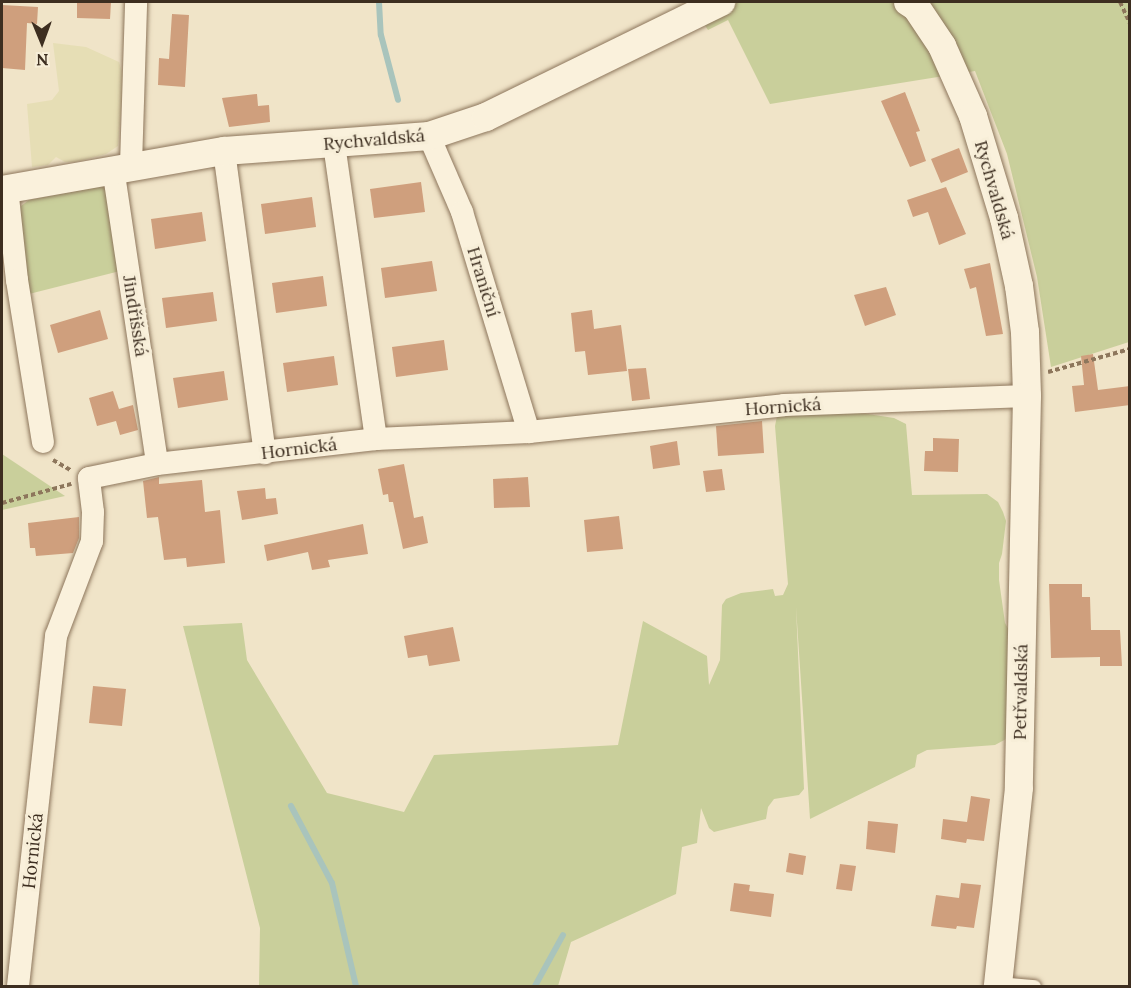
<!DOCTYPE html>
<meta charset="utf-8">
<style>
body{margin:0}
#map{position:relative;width:1131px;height:988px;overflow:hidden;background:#f0e4c8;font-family:Lora,serif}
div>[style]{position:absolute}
.farmland>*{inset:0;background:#e6deb5}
.green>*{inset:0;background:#c9cf9b}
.stream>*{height:6px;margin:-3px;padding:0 3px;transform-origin:3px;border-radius:3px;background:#a9c4bc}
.building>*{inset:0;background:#cf9f7d}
.path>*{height:4px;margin-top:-2px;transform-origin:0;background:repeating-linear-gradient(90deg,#8d765c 0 4.5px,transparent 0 7.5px)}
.roads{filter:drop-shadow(0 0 2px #8d765c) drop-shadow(0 0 2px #8d765c)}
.service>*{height:12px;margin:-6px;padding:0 6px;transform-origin:6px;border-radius:6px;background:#faf1dc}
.minor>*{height:22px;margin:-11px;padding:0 11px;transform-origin:11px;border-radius:11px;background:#faf1dc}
.tertiary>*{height:28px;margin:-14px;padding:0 14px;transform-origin:14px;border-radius:14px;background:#faf1dc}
span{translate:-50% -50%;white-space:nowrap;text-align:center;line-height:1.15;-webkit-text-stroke:6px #f7eed8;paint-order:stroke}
.street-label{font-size:18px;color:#3d2e20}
.frame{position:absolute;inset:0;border:3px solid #3d2e20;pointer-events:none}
.north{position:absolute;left:12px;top:12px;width:60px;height:60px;-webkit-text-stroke:4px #f7eed8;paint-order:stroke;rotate:179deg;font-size:16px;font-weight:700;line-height:24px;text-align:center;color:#3d2e20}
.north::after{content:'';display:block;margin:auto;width:21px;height:27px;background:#3d2e20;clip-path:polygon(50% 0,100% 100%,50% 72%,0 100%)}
</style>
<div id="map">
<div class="farmland">
<div style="clip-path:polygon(53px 43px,86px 47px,119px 62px,124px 78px,118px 146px,106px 154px,76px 162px,65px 162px,56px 157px,48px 165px,32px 167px,27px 104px,52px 100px,59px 91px)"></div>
</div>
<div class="green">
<div style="clip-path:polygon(690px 2px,1129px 2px,1129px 342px,1051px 367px,1037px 277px,1007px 154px,975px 71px,770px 104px,728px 20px,708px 30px)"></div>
<div style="clip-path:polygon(102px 186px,106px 188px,120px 271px,25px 295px,19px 210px,21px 206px,29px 200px)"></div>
<div style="clip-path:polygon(848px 411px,894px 418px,906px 424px,912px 495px,987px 494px,998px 502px,1003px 512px,1006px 521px,1002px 554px,999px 563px,999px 580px,1005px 623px,1010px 632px,1008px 738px,995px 745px,927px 750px,917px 755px,915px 767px,810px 819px,796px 607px,804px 789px,799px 795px,774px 799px,768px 807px,766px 819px,714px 832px,709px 828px,701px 808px,697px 843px,682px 847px,676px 894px,571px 942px,558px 986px,259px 986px,260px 928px,183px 626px,242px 623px,247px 660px,327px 793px,404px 812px,434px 755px,618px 745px,643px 621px,707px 656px,709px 685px,720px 660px,722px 605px,726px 599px,741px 593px,773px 589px,775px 596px,783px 595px,788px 584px,775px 426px,777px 416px)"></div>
<div style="clip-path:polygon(2px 454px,65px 496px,2px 510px)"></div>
</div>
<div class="stream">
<div style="left:379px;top:2px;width:33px;rotate:87deg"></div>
<div style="left:381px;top:35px;width:67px;rotate:75.3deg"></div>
<div style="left:291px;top:806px;width:87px;rotate:62deg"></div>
<div style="left:332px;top:883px;width:106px;rotate:76.9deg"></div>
<div style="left:535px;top:986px;width:58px;rotate:-61.2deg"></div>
</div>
<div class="building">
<div style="clip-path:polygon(77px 2px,111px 2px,110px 19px,77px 18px)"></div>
<div style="clip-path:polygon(2px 5px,38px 7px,37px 24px,27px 23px,25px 70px,2px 68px)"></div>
<div style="clip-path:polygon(172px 14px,189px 15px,185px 87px,158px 85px,159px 58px,169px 59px)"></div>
<div style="clip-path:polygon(905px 92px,920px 131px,916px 132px,926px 161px,910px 167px,881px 101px)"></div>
<div style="clip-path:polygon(257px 94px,258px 106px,269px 105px,270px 122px,229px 127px,222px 98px)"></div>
<div style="clip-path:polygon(959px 148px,968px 172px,941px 183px,931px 159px)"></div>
<div style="clip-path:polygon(421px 182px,425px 212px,374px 218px,370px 189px)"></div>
<div style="clip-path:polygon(946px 187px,966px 234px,939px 245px,928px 212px,913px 217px,907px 200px)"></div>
<div style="clip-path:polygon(312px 197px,316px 227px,265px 234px,261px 204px)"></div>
<div style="clip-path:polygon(202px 212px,206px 241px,155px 249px,151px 219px)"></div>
<div style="clip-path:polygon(432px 261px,437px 291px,385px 298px,381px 268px)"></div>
<div style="clip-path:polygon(990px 263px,1003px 334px,986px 336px,976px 287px,970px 289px,964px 269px)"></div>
<div style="clip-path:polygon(323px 276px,327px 306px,276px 313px,272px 283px)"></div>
<div style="clip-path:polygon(886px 287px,896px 315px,865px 326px,854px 295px)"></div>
<div style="clip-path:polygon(213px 292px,217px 321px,166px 328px,162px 298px)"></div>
<div style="clip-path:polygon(100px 310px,108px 339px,58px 353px,50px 325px)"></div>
<div style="clip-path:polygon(592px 310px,594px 329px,621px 325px,627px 371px,588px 375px,585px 351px,575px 352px,571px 313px)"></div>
<div style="clip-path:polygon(444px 340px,448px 370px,396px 377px,392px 347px)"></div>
<div style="clip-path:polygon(1093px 354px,1098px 390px,1130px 386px,1130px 405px,1075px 412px,1072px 386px,1084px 385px,1081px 356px)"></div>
<div style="clip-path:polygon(334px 356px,338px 385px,287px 392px,283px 363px)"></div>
<div style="clip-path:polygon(646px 368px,650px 399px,632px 401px,628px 369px)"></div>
<div style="clip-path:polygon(224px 371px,228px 400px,178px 408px,173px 378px)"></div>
<div style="clip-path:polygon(113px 391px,119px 409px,133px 405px,138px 430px,120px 435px,116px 421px,97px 426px,89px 398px)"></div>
<div style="clip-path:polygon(762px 421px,764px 453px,718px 456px,716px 426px)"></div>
<div style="clip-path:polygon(933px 438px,959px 439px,958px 472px,924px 471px,925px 451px,933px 451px)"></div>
<div style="clip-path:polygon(677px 441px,680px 465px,653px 469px,650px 446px)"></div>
<div style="clip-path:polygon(404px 464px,414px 518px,423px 516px,428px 543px,403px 549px,393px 502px,389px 502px,388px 494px,383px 495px,378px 469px)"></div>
<div style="clip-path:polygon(722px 469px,725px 490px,706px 492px,703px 471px)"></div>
<div style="clip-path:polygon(159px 477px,159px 484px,202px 480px,205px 512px,220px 510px,225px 563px,187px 567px,186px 558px,164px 560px,158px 517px,147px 518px,143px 481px)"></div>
<div style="clip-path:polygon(528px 477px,530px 507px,494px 508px,493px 479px)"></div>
<div style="clip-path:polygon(265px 488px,266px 499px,276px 498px,278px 514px,242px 520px,237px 491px)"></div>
<div style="clip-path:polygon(619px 516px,623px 549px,587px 552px,584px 520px)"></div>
<div style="clip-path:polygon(79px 517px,79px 538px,73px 553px,36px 556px,35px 548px,30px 548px,28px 523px)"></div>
<div style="clip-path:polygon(363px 524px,368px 554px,328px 560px,330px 567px,312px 570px,308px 552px,267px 561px,264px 545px)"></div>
<div style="clip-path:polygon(1049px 584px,1082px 584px,1082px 597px,1090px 597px,1091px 630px,1120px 630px,1122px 666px,1100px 666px,1100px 657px,1051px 658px)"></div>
<div style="clip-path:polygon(453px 627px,460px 661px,429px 666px,427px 655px,408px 658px,404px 636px)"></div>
<div style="clip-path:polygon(93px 686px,126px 689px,122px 726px,89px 723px)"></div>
<div style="clip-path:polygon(971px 796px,990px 799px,984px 841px,967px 839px,966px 843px,941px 839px,943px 819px,967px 822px)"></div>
<div style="clip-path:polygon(868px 821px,898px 824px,895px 853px,866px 849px)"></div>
<div style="clip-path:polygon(789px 853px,806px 856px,803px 875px,786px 872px)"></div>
<div style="clip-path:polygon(840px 864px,856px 866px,852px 891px,836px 889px)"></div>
<div style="clip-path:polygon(734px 883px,750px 885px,749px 891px,774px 894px,771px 917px,730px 911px)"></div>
<div style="clip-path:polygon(961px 883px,981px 885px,974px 928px,957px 926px,956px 929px,931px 926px,936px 895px,959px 898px)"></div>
</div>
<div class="path">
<div style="left:1120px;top:2px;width:23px;rotate:65deg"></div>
<div style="left:1048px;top:372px;width:85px;rotate:-15.7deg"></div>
<div style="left:53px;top:460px;width:22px;rotate:30deg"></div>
<div style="left:2px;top:503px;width:72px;rotate:-15.4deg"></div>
</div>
<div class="roads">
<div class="service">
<div style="left:998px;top:983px;width:37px;rotate:5deg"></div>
</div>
<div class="minor">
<div style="left:429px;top:136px;width:83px;rotate:66.5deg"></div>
<div style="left:462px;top:212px;width:230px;rotate:73.1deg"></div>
<div style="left:334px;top:144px;width:298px;rotate:81.9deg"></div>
<div style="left:224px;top:151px;width:305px;rotate:82.3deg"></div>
<div style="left:131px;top:165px;width:163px;rotate:-88.2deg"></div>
<div style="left:113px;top:168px;width:299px;rotate:81.5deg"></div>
<div style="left:7px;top:188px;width:93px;rotate:83.8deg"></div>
<div style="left:17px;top:280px;width:164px;rotate:80.9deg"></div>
<div style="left:18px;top:986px;width:352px;rotate:-83.8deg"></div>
<div style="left:56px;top:636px;width:102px;rotate:-69.2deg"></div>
<div style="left:92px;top:541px;width:29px;rotate:-88deg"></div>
<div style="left:93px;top:512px;width:34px;rotate:-97deg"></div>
<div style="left:89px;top:478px;width:69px;rotate:-11.6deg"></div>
<div style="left:157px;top:464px;width:220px;rotate:-6.5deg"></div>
<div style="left:376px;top:439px;width:153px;rotate:-2.6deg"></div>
<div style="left:529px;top:432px;width:256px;rotate:-6deg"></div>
<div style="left:784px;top:405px;width:243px;rotate:-2.1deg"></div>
</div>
<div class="tertiary">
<div style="left:908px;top:2px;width:9px;rotate:32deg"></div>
<div style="left:916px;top:7px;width:47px;rotate:56.3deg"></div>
<div style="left:942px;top:46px;width:77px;rotate:66.1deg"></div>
<div style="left:973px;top:116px;width:107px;rotate:73.1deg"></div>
<div style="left:1004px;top:218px;width:70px;rotate:77.6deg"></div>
<div style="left:1019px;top:286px;width:46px;rotate:82.6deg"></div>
<div style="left:1025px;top:332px;width:64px;rotate:88.2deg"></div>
<div style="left:1027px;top:396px;width:392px;rotate:91.2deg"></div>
<div style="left:1019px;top:788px;width:199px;rotate:96.1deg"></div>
<div style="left:2px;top:190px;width:225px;rotate:-10deg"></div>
<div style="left:224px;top:151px;width:206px;rotate:-4.2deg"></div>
<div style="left:429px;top:136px;width:60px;rotate:-18.4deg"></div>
<div style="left:486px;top:117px;width:262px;rotate:-26.1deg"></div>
</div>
</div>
<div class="street-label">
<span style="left:374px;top:140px;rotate:-5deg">Rychvaldská</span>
<span style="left:994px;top:190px;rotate:74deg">Rychvaldská</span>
<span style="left:483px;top:282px;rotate:73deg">Hraniční</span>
<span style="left:135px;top:316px;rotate:81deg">Jindřišská</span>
<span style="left:783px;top:407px;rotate:-4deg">Hornická</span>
<span style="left:299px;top:449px;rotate:-7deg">Hornická</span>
<span style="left:1021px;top:692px;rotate:-89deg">Petřvaldská</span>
<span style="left:33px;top:851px;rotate:-84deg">Hornická</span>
</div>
<div class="frame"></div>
<div class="north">N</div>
</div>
